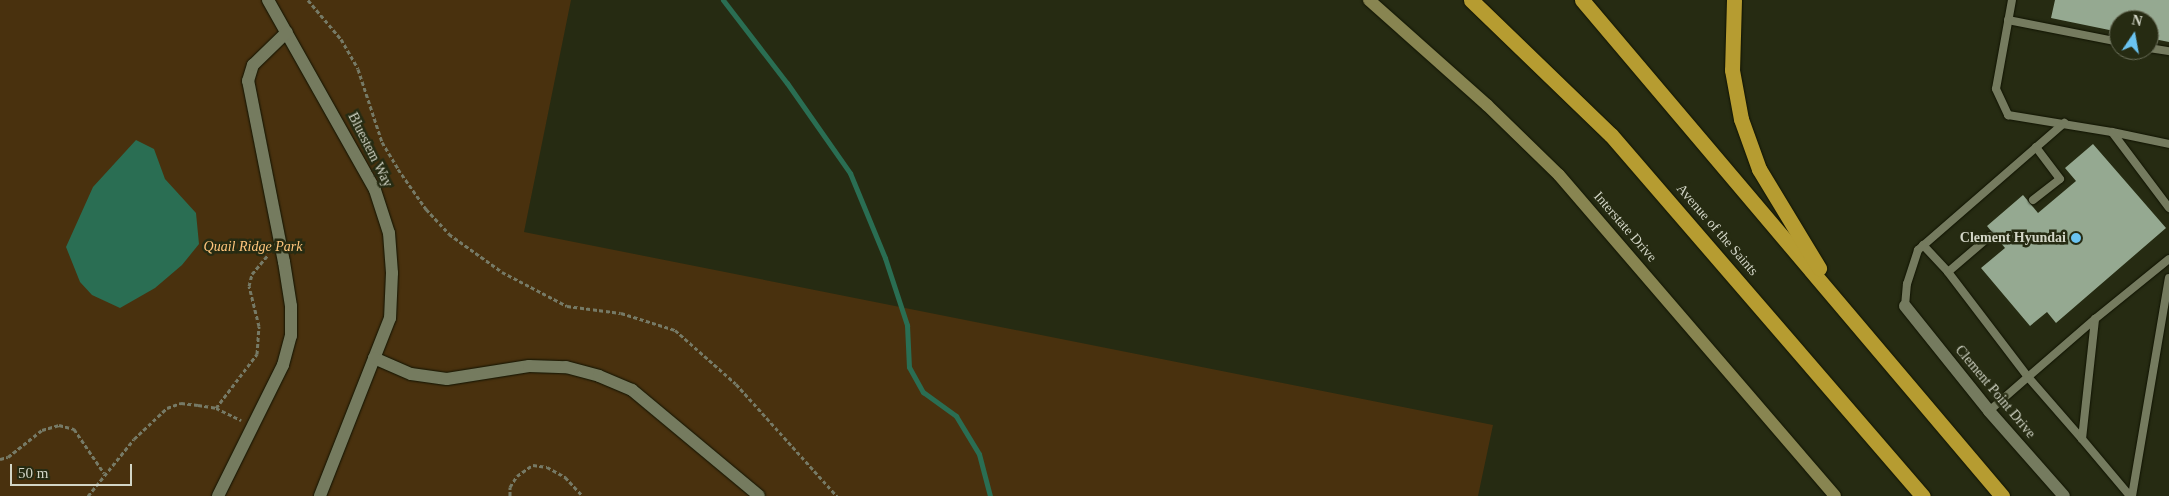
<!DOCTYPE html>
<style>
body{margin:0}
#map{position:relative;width:2169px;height:496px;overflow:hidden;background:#262b12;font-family:Georgia,serif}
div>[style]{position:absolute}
.green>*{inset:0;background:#49310e}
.water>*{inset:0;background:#2a6e53}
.stream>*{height:5px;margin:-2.5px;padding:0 2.5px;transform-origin:2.5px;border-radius:2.5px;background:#2a6e53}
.building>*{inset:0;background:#95a991}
.path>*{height:3px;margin-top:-1.5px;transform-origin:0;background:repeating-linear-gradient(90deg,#767a66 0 4px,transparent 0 6.5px)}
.roads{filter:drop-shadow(0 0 1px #101300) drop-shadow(0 0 1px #101300)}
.service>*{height:8px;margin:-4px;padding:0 4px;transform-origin:4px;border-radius:4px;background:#757b5f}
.minor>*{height:12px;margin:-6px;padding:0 6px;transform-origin:6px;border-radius:6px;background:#757b5f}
.secondary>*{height:12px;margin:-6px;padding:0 6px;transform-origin:6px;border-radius:6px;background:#888551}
.motorway>*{height:15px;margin:-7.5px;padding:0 7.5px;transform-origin:7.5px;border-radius:7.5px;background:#b69c31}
.dots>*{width:14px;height:14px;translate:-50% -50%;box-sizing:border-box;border:2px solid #262b12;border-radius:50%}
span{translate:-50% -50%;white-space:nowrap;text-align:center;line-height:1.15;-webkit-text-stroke:5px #262b12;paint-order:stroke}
.street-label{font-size:14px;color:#d3d6c7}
.poi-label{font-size:14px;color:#d3d6c7;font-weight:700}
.right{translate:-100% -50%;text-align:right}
.park-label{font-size:14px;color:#ffc57c;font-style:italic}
.north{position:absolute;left:2109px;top:10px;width:50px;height:50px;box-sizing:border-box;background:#262b12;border:1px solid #6b6f5a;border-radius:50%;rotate:12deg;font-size:14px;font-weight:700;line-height:20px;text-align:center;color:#d3d6c7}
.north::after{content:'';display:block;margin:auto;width:18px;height:22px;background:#6ac3f1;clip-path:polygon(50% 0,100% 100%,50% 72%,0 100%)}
.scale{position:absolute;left:10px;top:464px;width:122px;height:22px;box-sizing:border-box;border:2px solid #d3d6c7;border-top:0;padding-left:6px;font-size:15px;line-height:18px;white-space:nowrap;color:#d3d6c7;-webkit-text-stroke:4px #262b12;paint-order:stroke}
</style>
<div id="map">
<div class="green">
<div style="clip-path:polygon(0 0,571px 0,524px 232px,1493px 425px,1478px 496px,0 496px)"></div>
</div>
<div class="water">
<div style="clip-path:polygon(136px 140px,154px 149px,165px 179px,196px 213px,199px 244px,182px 265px,155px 288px,120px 308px,92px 295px,80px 282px,66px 247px,93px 187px)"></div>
</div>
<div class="stream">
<div style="left:723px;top:0;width:105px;rotate:52.4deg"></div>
<div style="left:787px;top:83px;width:110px;rotate:55deg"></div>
<div style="left:850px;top:173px;width:92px;rotate:67.6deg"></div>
<div style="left:885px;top:258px;width:71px;rotate:71.8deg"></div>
<div style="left:907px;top:325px;width:42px;rotate:87.3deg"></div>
<div style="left:909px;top:367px;width:29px;rotate:61deg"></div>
<div style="left:923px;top:392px;width:41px;rotate:36deg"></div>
<div style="left:956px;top:416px;width:44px;rotate:58.8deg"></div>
<div style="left:979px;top:454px;width:43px;rotate:75.3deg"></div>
</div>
<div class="building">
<div style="clip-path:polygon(2055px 0,2169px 0,2169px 42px,2149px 38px,2149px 20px,2119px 20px,2119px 32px,2051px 18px)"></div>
<div style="clip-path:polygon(2093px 144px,2166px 228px,2056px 323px,2047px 312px,2030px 326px,1981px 268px,2005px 248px,1987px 226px,2023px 195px,2038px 213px,2076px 181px,2065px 168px)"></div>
</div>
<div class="path">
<div style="left:308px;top:0;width:51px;rotate:49.8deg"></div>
<div style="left:341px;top:39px;width:34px;rotate:60deg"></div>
<div style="left:358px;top:69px;width:77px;rotate:71.8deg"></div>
<div style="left:382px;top:142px;width:31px;rotate:59deg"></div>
<div style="left:398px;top:169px;width:49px;rotate:55deg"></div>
<div style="left:426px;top:209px;width:34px;rotate:47deg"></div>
<div style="left:449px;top:234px;width:65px;rotate:35.6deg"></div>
<div style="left:502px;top:272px;width:73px;rotate:27.6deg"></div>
<div style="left:567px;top:306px;width:54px;rotate:7.4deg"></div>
<div style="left:621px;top:313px;width:57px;rotate:17.5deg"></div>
<div style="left:675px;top:330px;width:81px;rotate:41.5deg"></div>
<div style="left:736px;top:384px;width:151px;rotate:48deg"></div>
<div style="left:216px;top:408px;width:68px;rotate:-52.8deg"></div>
<div style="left:257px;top:354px;width:28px;rotate:-86deg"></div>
<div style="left:259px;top:326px;width:41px;rotate:-104deg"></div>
<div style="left:249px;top:286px;width:12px;rotate:-76deg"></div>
<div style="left:252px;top:274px;width:26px;rotate:-50deg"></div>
<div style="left:0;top:459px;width:8px;rotate:-14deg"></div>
<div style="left:8px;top:457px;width:43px;rotate:-38.5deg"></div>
<div style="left:42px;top:430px;width:18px;rotate:-16deg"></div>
<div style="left:59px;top:425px;width:16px;rotate:15deg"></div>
<div style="left:74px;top:429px;width:53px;rotate:55.7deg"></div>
<div style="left:88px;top:496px;width:73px;rotate:-51.1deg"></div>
<div style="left:134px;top:439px;width:45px;rotate:-43.2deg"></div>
<div style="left:167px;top:408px;width:15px;rotate:-20deg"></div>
<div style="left:181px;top:403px;width:17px;rotate:7deg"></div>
<div style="left:198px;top:405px;width:18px;rotate:9deg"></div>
<div style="left:216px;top:408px;width:28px;rotate:26deg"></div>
<div style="left:510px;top:496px;width:9px;rotate:-90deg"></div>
<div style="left:510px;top:487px;width:13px;rotate:-58deg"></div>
<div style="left:517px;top:476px;width:19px;rotate:-35deg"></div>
<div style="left:533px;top:465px;width:14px;rotate:8deg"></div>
<div style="left:547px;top:467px;width:21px;rotate:29deg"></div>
<div style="left:565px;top:477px;width:26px;rotate:47deg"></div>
</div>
<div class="roads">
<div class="service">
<div style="left:2012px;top:0;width:90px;rotate:100.2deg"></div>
<div style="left:1996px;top:89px;width:29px;rotate:65deg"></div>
<div style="left:2008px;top:115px;width:105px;rotate:9.3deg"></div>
<div style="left:2112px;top:132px;width:95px;rotate:53.1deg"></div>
<div style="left:2008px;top:20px;width:113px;rotate:11.2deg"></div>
<div style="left:2149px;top:48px;width:20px;rotate:9deg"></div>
<div style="left:2112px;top:132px;width:58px;rotate:11.9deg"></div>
<div style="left:2033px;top:200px;width:34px;rotate:-38deg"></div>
<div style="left:2060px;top:179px;width:40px;rotate:-127deg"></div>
<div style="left:1923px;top:245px;width:37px;rotate:47deg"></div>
<div style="left:1948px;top:272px;width:132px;rotate:52.7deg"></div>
<div style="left:2028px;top:377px;width:89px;rotate:-40.9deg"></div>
<div style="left:1948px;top:272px;width:55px;rotate:-40.6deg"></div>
<div style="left:1905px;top:306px;width:22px;rotate:-85deg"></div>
<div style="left:1907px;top:284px;width:36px;rotate:-72deg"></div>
<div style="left:1918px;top:250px;width:194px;rotate:-41deg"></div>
<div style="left:1989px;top:411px;width:52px;rotate:-41.1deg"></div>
<div style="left:2028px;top:377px;width:82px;rotate:48.9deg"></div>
<div style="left:2130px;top:496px;width:75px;rotate:-130.1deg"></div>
<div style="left:2082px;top:439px;width:121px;rotate:-83.8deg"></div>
<div style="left:2095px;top:319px;width:95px;rotate:-39deg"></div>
<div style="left:2132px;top:496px;width:221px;rotate:-80.4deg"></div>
</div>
<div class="minor">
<div style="left:268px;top:0;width:218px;rotate:60.6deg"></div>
<div style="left:375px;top:190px;width:45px;rotate:72deg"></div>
<div style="left:389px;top:233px;width:40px;rotate:85.7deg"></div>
<div style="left:392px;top:273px;width:45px;rotate:92.5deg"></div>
<div style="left:390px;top:318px;width:191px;rotate:111.5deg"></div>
<div style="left:1905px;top:306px;width:134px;rotate:51.3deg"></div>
<div style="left:1989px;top:411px;width:113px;rotate:48.6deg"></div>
<div style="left:374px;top:358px;width:40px;rotate:23.4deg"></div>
<div style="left:411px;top:374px;width:36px;rotate:8deg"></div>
<div style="left:447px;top:379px;width:83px;rotate:-9deg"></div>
<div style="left:529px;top:366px;width:37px;rotate:2deg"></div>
<div style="left:566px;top:367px;width:34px;rotate:15deg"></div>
<div style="left:599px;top:376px;width:36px;rotate:23deg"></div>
<div style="left:632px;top:390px;width:165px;rotate:39.8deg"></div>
<div style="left:218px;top:496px;width:146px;rotate:-63.6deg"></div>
<div style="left:283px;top:365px;width:30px;rotate:-75deg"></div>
<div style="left:291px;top:336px;width:30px;rotate:-90deg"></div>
<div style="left:291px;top:306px;width:45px;rotate:-99deg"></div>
<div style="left:284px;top:262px;width:185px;rotate:-101.2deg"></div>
<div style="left:248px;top:81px;width:17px;rotate:-73deg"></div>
<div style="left:253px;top:65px;width:47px;rotate:-44.1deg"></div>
</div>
<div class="secondary">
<div style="left:1369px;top:0;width:158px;rotate:41.7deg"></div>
<div style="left:1487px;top:105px;width:100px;rotate:44.2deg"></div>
<div style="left:1559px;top:175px;width:423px;rotate:49.3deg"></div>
</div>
<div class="motorway">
<div style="left:1471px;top:0;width:194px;rotate:44deg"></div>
<div style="left:1611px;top:135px;width:477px;rotate:49.2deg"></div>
<div style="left:1582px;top:0;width:650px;rotate:49.74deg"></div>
<div style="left:1734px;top:0;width:70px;rotate:91.6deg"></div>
<div style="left:1732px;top:70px;width:50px;rotate:79.6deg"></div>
<div style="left:1741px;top:119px;width:53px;rotate:70.2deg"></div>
<div style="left:1759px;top:169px;width:116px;rotate:58.8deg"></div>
</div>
</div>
<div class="dots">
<div style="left:2076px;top:238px;background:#6ac3f1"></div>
</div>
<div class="street-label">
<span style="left:370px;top:150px;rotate:63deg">Bluestem Way</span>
<span style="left:1625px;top:227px;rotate:49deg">Interstate Drive</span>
<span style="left:1717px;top:230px;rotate:49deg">Avenue of the Saints</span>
<span style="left:1995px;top:392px;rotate:50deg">Clement Point Drive</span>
</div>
<div class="poi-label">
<span class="right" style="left:2066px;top:238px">Clement Hyundai</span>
</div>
<div class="park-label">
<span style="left:253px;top:247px">Quail Ridge Park</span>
</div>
<div class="north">N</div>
<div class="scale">50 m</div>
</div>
